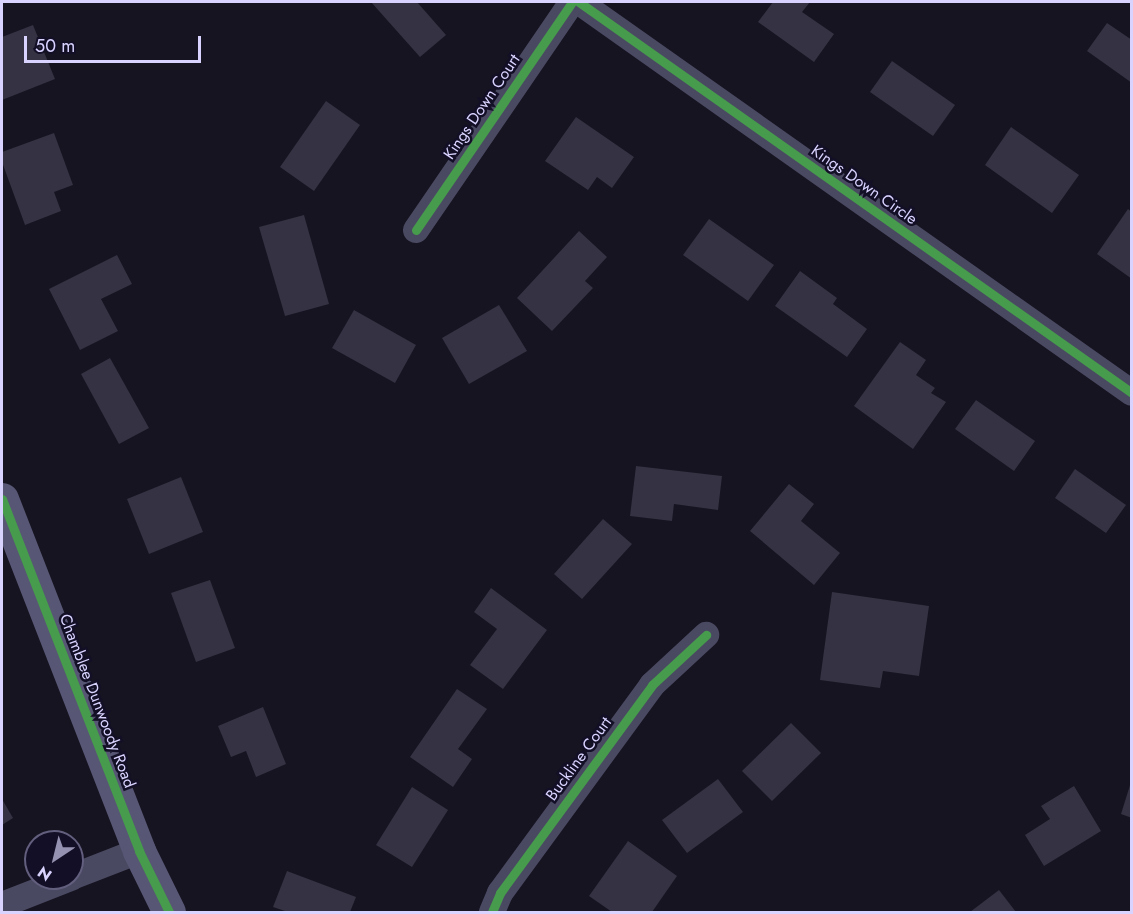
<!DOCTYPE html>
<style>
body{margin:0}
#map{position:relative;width:1133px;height:914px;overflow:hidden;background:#161421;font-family:Jost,sans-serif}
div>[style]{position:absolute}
.building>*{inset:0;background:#343243}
.street>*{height:26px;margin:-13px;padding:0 13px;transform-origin:13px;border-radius:13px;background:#4a4962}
.secondary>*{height:33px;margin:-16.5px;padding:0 16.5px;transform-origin:16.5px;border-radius:16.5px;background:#575674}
.cycleway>*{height:9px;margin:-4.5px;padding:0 4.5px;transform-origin:4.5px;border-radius:4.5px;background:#469c4c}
span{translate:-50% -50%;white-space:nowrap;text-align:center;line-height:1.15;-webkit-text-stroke:5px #130f26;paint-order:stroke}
.street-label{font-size:16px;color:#d9d4ff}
.frame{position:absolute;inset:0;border:3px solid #d9d4ff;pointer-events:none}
.north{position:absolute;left:24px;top:830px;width:60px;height:60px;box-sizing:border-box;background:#130f26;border:2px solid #625e7d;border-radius:50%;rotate:215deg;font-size:16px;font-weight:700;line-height:24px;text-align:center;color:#d9d4ff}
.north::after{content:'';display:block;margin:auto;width:21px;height:27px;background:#9591b1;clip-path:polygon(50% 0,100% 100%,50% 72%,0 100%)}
.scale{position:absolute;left:24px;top:36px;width:177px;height:27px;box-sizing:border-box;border:3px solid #d9d4ff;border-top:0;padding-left:8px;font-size:18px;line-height:21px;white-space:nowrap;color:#d9d4ff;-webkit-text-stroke:4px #130f26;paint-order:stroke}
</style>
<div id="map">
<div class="building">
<div style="clip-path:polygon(371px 2px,417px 2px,446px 35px,420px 57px)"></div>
<div style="clip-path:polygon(773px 2px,810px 2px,802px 12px,834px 34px,814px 62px,758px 22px)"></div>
<div style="clip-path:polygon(1107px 23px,1132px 40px,1132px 83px,1087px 51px)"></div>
<div style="clip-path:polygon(33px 25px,55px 79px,2px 100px,2px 37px)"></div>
<div style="clip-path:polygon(892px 61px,955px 105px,933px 136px,870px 92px)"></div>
<div style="clip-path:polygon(326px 101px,360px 125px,314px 191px,280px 167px)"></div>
<div style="clip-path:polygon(576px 117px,634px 157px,612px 188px,597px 177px,588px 190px,545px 161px)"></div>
<div style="clip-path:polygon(1011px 127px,1079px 175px,1052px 213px,985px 165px)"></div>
<div style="clip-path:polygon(54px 133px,73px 185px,54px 192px,61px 211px,25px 225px,2px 162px,2px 152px)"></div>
<div style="clip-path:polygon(1128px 209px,1132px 212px,1132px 279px,1097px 254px)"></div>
<div style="clip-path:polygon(304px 215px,329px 304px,285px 316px,259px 227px)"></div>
<div style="clip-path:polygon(709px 219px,774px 265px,748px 301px,683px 255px)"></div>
<div style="clip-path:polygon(579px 231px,607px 257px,585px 281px,593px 288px,552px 331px,517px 298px)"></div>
<div style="clip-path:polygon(117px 255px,132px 284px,101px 299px,118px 331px,80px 350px,49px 289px)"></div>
<div style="clip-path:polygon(800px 271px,837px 298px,833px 304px,867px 329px,847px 357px,775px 306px)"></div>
<div style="clip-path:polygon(499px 305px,527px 351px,469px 384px,442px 338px)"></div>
<div style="clip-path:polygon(354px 310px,416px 345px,395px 383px,332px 348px)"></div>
<div style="clip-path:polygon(900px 342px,926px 360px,916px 375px,935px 388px,931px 393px,946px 402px,913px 449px,854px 406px)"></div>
<div style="clip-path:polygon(110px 358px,149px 428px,119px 444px,81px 374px)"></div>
<div style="clip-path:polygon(976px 400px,1035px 441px,1014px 471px,955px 429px)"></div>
<div style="clip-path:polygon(636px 466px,722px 476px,718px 510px,674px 504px,672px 521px,630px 516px)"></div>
<div style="clip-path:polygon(1075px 469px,1126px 505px,1106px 533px,1055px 498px)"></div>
<div style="clip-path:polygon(181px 477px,203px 532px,149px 554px,127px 499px)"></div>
<div style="clip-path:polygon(789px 484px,814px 504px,801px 521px,840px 553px,814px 585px,750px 531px)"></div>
<div style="clip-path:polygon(603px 519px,632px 544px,582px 599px,554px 574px)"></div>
<div style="clip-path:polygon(210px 580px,235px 648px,196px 662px,171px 593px)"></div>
<div style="clip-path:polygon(491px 588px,547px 630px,503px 689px,470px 665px,497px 629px,474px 612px)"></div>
<div style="clip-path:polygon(832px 592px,929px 606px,919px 676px,883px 671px,880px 688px,820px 680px)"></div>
<div style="clip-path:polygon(457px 689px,487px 709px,458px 749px,472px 759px,453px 787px,410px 757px)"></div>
<div style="clip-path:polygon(263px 707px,286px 764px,256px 777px,246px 751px,231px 757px,218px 726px)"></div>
<div style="clip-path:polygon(791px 723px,821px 753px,772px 801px,742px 771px)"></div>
<div style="clip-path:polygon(718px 779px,743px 812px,687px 853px,662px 820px)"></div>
<div style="clip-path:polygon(1131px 782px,1132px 782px,1132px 818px,1121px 814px)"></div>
<div style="clip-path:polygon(1074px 786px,1101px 831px,1044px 866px,1025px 835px,1050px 819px,1041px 806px)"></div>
<div style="clip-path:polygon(412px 787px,448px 810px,412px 867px,376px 845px)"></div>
<div style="clip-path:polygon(2px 799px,13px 818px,2px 825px)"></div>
<div style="clip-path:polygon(628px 841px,677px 876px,652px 912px,612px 912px,589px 896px)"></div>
<div style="clip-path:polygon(287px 871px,356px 897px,350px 912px,288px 912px,273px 907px)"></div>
<div style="clip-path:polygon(999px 890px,1016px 912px,970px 912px)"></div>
</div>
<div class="street">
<div style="left:579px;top:2px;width:677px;rotate:35.26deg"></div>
<div style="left:416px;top:230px;width:276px;rotate:-55.6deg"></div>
<div style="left:72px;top:877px;width:72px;rotate:-21.2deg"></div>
<div style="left:2px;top:905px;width:74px;rotate:-21.4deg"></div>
<div style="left:492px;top:912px;width:21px;rotate:-67deg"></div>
<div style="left:500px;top:893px;width:258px;rotate:-53.8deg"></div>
<div style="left:652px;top:685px;width:74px;rotate:-42.8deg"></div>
</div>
<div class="secondary">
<div style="left:2px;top:499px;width:378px;rotate:68.7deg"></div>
<div style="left:139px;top:851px;width:68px;rotate:63.8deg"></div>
</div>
<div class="cycleway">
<div style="left:579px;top:2px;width:677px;rotate:35.26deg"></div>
<div style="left:416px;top:230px;width:276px;rotate:-55.6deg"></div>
<div style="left:2px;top:499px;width:378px;rotate:68.7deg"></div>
<div style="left:139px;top:851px;width:68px;rotate:63.8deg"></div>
<div style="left:492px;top:912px;width:21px;rotate:-67deg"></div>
<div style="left:500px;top:893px;width:258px;rotate:-53.8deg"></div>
<div style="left:652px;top:685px;width:74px;rotate:-42.8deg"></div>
</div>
<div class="street-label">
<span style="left:482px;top:107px;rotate:-56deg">Kings Down Court</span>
<span style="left:864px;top:185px;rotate:35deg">Kings Down Circle</span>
<span style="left:97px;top:701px;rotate:69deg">Chamblee Dunwoody Road</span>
<span style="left:579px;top:759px;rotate:-54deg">Buckline Court</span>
</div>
<div class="frame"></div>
<div class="north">N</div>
<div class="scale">50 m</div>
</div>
